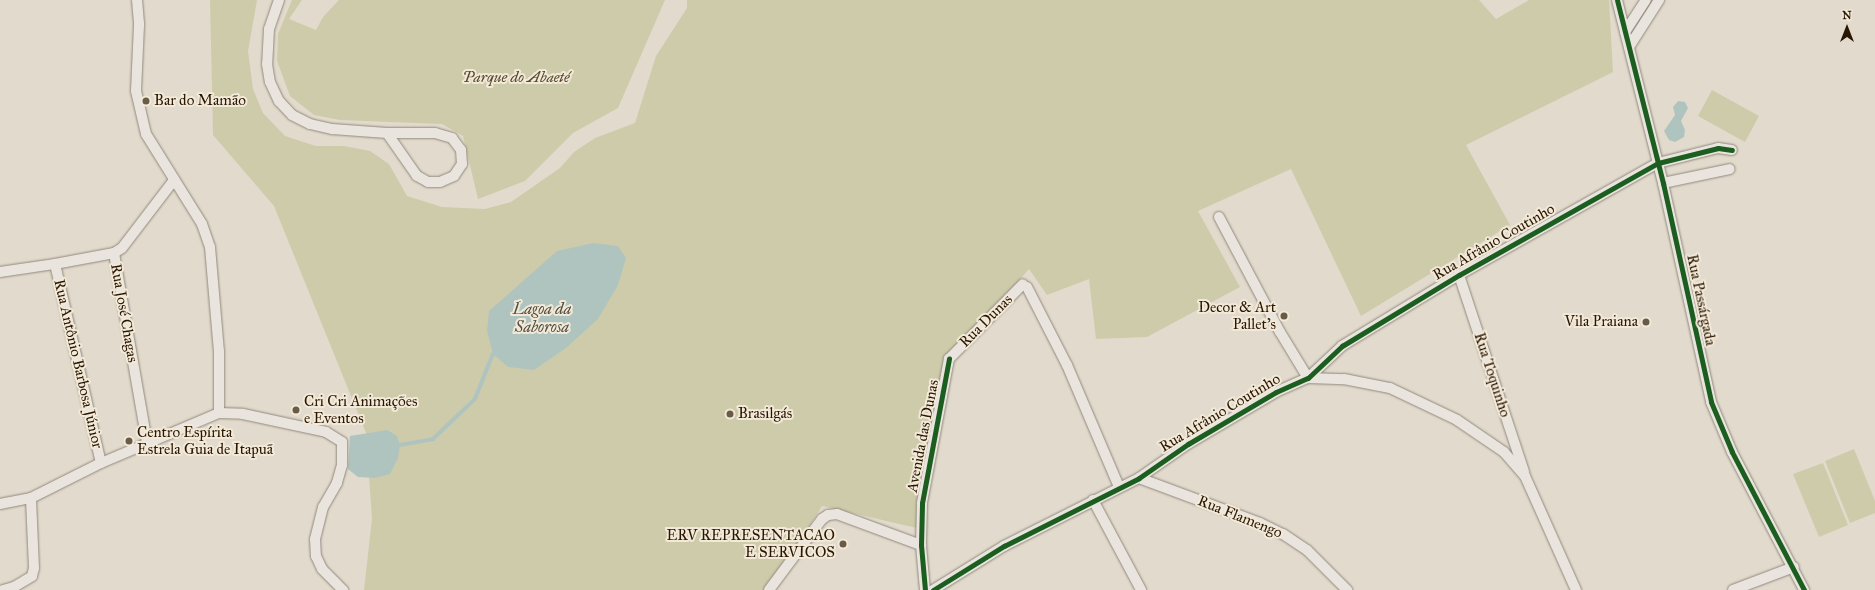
<!DOCTYPE html>
<meta charset="utf-8">
<style>
body{margin:0}
#map{position:relative;width:1875px;height:590px;overflow:hidden;background:#e2dacc;font-family:"IM FELL Great Primer",serif}
div>[style]{position:absolute}
.green>*{inset:0;background:#cecbaa}
.water>*{inset:0;background:#b0c4bf}
.stream>*{height:3.5px;margin:-1.75px;padding:0 1.75px;transform-origin:1.75px;border-radius:1.75px;background:#b0c4bf}
.roads{filter:drop-shadow(0 0 1px #90897e) drop-shadow(0 0 1px #90897e)}
.minor>*{height:10px;margin:-5px;padding:0 5px;transform-origin:5px;border-radius:5px;background:#e9e4dd}
.cycleway>*{height:5px;margin:-2.5px;padding:0 2.5px;transform-origin:2.5px;border-radius:2.5px;background:#1b5e20}
.dots>*{width:11px;height:11px;translate:-50% -50%;box-sizing:border-box;border:2px solid #f2e9d8;border-radius:50%}
span{translate:-50% -50%;white-space:nowrap;text-align:center;line-height:1.15;-webkit-text-stroke:4px #f2e9d8;paint-order:stroke}
.park-label{font-size:15px;color:#56492b;font-style:italic}
.poi-label{font-size:15px;color:#291600}
.left{translate:0 -50%;text-align:left}
.right{translate:-100% -50%;text-align:right}
.street-label{font-size:15px;color:#291600}
.water-label{font-size:16px;color:#514f41;font-style:italic}
.north{position:absolute;left:1827px;top:8px;width:40px;height:40px;-webkit-text-stroke:3px #f2e9d8;paint-order:stroke;rotate:0deg;font-size:11px;font-weight:700;line-height:16px;text-align:center;color:#291600}
.north::after{content:'';display:block;margin:auto;width:14px;height:18px;background:#291600;clip-path:polygon(50% 0,100% 100%,50% 72%,0 100%)}
</style>
<div id="map">
<div class="green">
<div style="clip-path:polygon(210px 0,257px 0,248px 51px,253px 89px,263px 113px,285px 136px,316px 146px,344px 146px,370px 151px,389px 164px,407px 196px,442px 207px,485px 209px,511px 202px,560px 168px,574px 152px,595px 138px,635px 123px,656px 56px,687px 8px,687px 0,1479px 0,1496px 19px,1529px 0,1609px 0,1613px 72px,1466px 145px,1510px 225px,1361px 316px,1291px 169px,1198px 211px,1240px 287px,1147px 337px,1096px 339px,1089px 279px,1047px 295px,1029px 269px,949px 359px,921px 529px,822px 506px,769px 590px,364px 590px,372px 519px,366px 433px,274px 206px,213px 135px)"></div>
<div style="clip-path:polygon(292px 0,302px 0,289px 19px,316px 30px,323px 17px,339px 0,665px 0,618px 108px,573px 133px,525px 181px,478px 199px,463px 136px,442px 124px,340px 120px,314px 115px,290px 96px,277px 61px,278px 34px)"></div>
<div style="clip-path:polygon(1712px 90px,1759px 116px,1745px 142px,1698px 116px)"></div>
<div style="clip-path:polygon(1854px 449px,1875px 501px,1875px 513px,1850px 523px,1825px 461px)"></div>
<div style="clip-path:polygon(1823px 463px,1848px 525px,1819px 537px,1793px 474px)"></div>
</div>
<div class="water">
<div style="clip-path:polygon(1678px 101px,1685px 102px,1688px 108px,1681px 121px,1685px 130px,1684px 137px,1675px 142px,1669px 140px,1664px 131px,1675px 115px,1673px 107px)"></div>
<div style="clip-path:polygon(593px 243px,618px 246px,626px 258px,618px 285px,598px 319px,566px 348px,534px 370px,508px 367px,493px 354px,487px 331px,489px 311px,557px 251px)"></div>
<div style="clip-path:polygon(387px 430px,397px 436px,400px 445px,398px 458px,390px 474px,375px 478px,358px 477px,348px 469px,350px 436px)"></div>
</div>
<div class="stream">
<div style="left:400px;top:445px;width:34px;rotate:-10deg"></div>
<div style="left:433px;top:439px;width:58px;rotate:-43.6deg"></div>
<div style="left:475px;top:399px;width:48px;rotate:-68.2deg"></div>
</div>
<div class="roads">
<div class="minor">
<div style="left:137px;top:0;width:25px;rotate:85deg"></div>
<div style="left:139px;top:25px;width:66px;rotate:92.6deg"></div>
<div style="left:136px;top:91px;width:44px;rotate:76.9deg"></div>
<div style="left:146px;top:134px;width:106px;rotate:58.1deg"></div>
<div style="left:202px;top:224px;width:24px;rotate:71deg"></div>
<div style="left:210px;top:247px;width:104px;rotate:85.1deg"></div>
<div style="left:219px;top:351px;width:62px;rotate:90deg"></div>
<div style="left:279px;top:0;width:31px;rotate:109deg"></div>
<div style="left:269px;top:29px;width:35px;rotate:93deg"></div>
<div style="left:267px;top:64px;width:18px;rotate:81deg"></div>
<div style="left:270px;top:82px;width:21px;rotate:65deg"></div>
<div style="left:279px;top:101px;width:19px;rotate:47deg"></div>
<div style="left:292px;top:115px;width:20px;rotate:27deg"></div>
<div style="left:310px;top:124px;width:23px;rotate:13deg"></div>
<div style="left:332px;top:129px;width:55px;rotate:4.2deg"></div>
<div style="left:387px;top:133px;width:48px"></div>
<div style="left:435px;top:133px;width:18px;rotate:16deg"></div>
<div style="left:452px;top:138px;width:15px;rotate:53deg"></div>
<div style="left:461px;top:150px;width:14px;rotate:86deg"></div>
<div style="left:462px;top:164px;width:14px;rotate:124deg"></div>
<div style="left:454px;top:176px;width:15px;rotate:157deg"></div>
<div style="left:440px;top:182px;width:12px;rotate:180deg"></div>
<div style="left:428px;top:182px;width:13px;rotate:-151deg"></div>
<div style="left:417px;top:176px;width:52px;rotate:-124.9deg"></div>
<div style="left:1617px;top:0;width:189px;rotate:75.9deg"></div>
<div style="left:1663px;top:183px;width:224px;rotate:77.6deg"></div>
<div style="left:1711px;top:402px;width:54px;rotate:67.2deg"></div>
<div style="left:1732px;top:452px;width:156px;rotate:62.4deg"></div>
<div style="left:1625px;top:32px;width:38px;rotate:-57deg"></div>
<div style="left:1629px;top:47px;width:56px;rotate:-57.4deg"></div>
<div style="left:1663px;top:183px;width:68px;rotate:-11.8deg"></div>
<div style="left:1219px;top:217px;width:130px;rotate:62.1deg"></div>
<div style="left:1280px;top:332px;width:54px;rotate:58.7deg"></div>
<div style="left:114px;top:253px;width:193px;rotate:80.1deg"></div>
<div style="left:55px;top:264px;width:204px;rotate:77deg"></div>
<div style="left:0;top:272px;width:56px;rotate:-8.3deg"></div>
<div style="left:55px;top:264px;width:60px;rotate:-10.6deg"></div>
<div style="left:114px;top:253px;width:9px;rotate:-32deg"></div>
<div style="left:122px;top:248px;width:86px;rotate:-52.6deg"></div>
<div style="left:1459px;top:275px;width:207px;rotate:71.7deg"></div>
<div style="left:1027px;top:287px;width:88px;rotate:62.9deg"></div>
<div style="left:1067px;top:365px;width:133px;rotate:66.9deg"></div>
<div style="left:1308px;top:378px;width:36px;rotate:2deg"></div>
<div style="left:1344px;top:379px;width:47px;rotate:11.1deg"></div>
<div style="left:1390px;top:388px;width:74px;rotate:25.5deg"></div>
<div style="left:1457px;top:420px;width:57px;rotate:34.2deg"></div>
<div style="left:1504px;top:452px;width:32px;rotate:49deg"></div>
<div style="left:1525px;top:476px;width:125px;rotate:65.9deg"></div>
<div style="left:1139px;top:478px;width:129px;rotate:20.4deg"></div>
<div style="left:1260px;top:523px;width:25px;rotate:26deg"></div>
<div style="left:1283px;top:534px;width:29px;rotate:34deg"></div>
<div style="left:1307px;top:550px;width:57px;rotate:45deg"></div>
<div style="left:1093px;top:500px;width:102px;rotate:61.9deg"></div>
<div style="left:0;top:504px;width:32px;rotate:-11deg"></div>
<div style="left:31px;top:498px;width:78px;rotate:-26.6deg"></div>
<div style="left:101px;top:463px;width:128px;rotate:-23deg"></div>
<div style="left:219px;top:413px;width:24px;rotate:2deg"></div>
<div style="left:243px;top:414px;width:85px;rotate:12.2deg"></div>
<div style="left:326px;top:432px;width:19px;rotate:32deg"></div>
<div style="left:342px;top:442px;width:23px;rotate:90deg"></div>
<div style="left:342px;top:465px;width:19px;rotate:106deg"></div>
<div style="left:337px;top:483px;width:28px;rotate:120deg"></div>
<div style="left:323px;top:507px;width:33px;rotate:104deg"></div>
<div style="left:315px;top:539px;width:17px;rotate:87deg"></div>
<div style="left:316px;top:556px;width:14px;rotate:65deg"></div>
<div style="left:322px;top:569px;width:30px;rotate:45deg"></div>
<div style="left:3px;top:590px;width:11px;rotate:-15deg"></div>
<div style="left:14px;top:587px;width:21px;rotate:-31deg"></div>
<div style="left:32px;top:576px;width:8px;rotate:-76deg"></div>
<div style="left:34px;top:568px;width:70px;rotate:-92.5deg"></div>
<div style="left:769px;top:590px;width:89px;rotate:-53.3deg"></div>
<div style="left:822px;top:519px;width:7px;rotate:-34deg"></div>
<div style="left:828px;top:515px;width:9px;rotate:-6deg"></div>
<div style="left:837px;top:514px;width:90px;rotate:20.3deg"></div>
<div style="left:925px;top:590px;width:45px;rotate:-95.1deg"></div>
<div style="left:921px;top:545px;width:42px;rotate:-88.6deg"></div>
<div style="left:922px;top:503px;width:147px;rotate:-79.4deg"></div>
<div style="left:949px;top:359px;width:105px;rotate:-45.4deg"></div>
<div style="left:933px;top:590px;width:84px;rotate:-31.8deg"></div>
<div style="left:1004px;top:546px;width:151px;rotate:-26.7deg"></div>
<div style="left:1139px;top:478px;width:60px;rotate:-34.8deg"></div>
<div style="left:1188px;top:444px;width:102px;rotate:-30.6deg"></div>
<div style="left:1276px;top:392px;width:35px;rotate:-24deg"></div>
<div style="left:1308px;top:378px;width:47px;rotate:-43.3deg"></div>
<div style="left:1342px;top:346px;width:137px;rotate:-31.3deg"></div>
<div style="left:1459px;top:275px;width:228px;rotate:-29.4deg"></div>
<div style="left:1658px;top:163px;width:62px;rotate:-14deg"></div>
<div style="left:1718px;top:148px;width:14px;rotate:8deg"></div>
<div style="left:1733px;top:590px;width:65px;rotate:-20.7deg"></div>
</div>
</div>
<div class="cycleway">
<div style="left:1617px;top:0;width:189px;rotate:75.9deg"></div>
<div style="left:1663px;top:183px;width:224px;rotate:77.6deg"></div>
<div style="left:1711px;top:402px;width:54px;rotate:67.2deg"></div>
<div style="left:1732px;top:452px;width:156px;rotate:62.4deg"></div>
<div style="left:925px;top:590px;width:45px;rotate:-95.1deg"></div>
<div style="left:921px;top:545px;width:42px;rotate:-88.6deg"></div>
<div style="left:922px;top:503px;width:147px;rotate:-79.4deg"></div>
<div style="left:933px;top:590px;width:84px;rotate:-31.8deg"></div>
<div style="left:1004px;top:546px;width:151px;rotate:-26.7deg"></div>
<div style="left:1139px;top:478px;width:60px;rotate:-34.8deg"></div>
<div style="left:1188px;top:444px;width:102px;rotate:-30.6deg"></div>
<div style="left:1276px;top:392px;width:35px;rotate:-24deg"></div>
<div style="left:1308px;top:378px;width:47px;rotate:-43.3deg"></div>
<div style="left:1342px;top:346px;width:137px;rotate:-31.3deg"></div>
<div style="left:1459px;top:275px;width:228px;rotate:-29.4deg"></div>
<div style="left:1658px;top:163px;width:62px;rotate:-14deg"></div>
<div style="left:1718px;top:148px;width:14px;rotate:8deg"></div>
</div>
<div class="dots">
<div style="left:146px;top:101px;background:#6a5b47"></div>
<div style="left:1284px;top:316px;background:#6a5b47"></div>
<div style="left:1646px;top:322px;background:#6a5b47"></div>
<div style="left:296px;top:410px;background:#6a5b47"></div>
<div style="left:730px;top:414px;background:#6a5b47"></div>
<div style="left:129px;top:441px;background:#6a5b47"></div>
<div style="left:843px;top:544px;background:#6a5b47"></div>
</div>
<div class="park-label">
<span style="left:516px;top:78px">Parque do Abaeté</span>
</div>
<div class="poi-label">
<span class="left" style="left:154px;top:101px">Bar do Mamão</span>
<span class="right" style="left:1276px;top:316px">Decor &amp; Art<br>Pallet's</span>
<span class="right" style="left:1638px;top:322px">Vila Praiana</span>
<span class="left" style="left:304px;top:410px">Cri Cri Animações<br>e Eventos</span>
<span class="left" style="left:738px;top:414px">Brasilgás</span>
<span class="left" style="left:137px;top:441px">Centro Espírita<br>Estrela Guia de Itapuã</span>
<span class="right" style="left:835px;top:544px">ERV REPRESENTACAO<br>E SERVICOS</span>
</div>
<div class="street-label">
<span style="left:1494px;top:242px;rotate:-30deg">Rua Afrânio Coutinho</span>
<span style="left:1701px;top:300px;rotate:78deg">Rua Passárgada</span>
<span style="left:124px;top:313px;rotate:80deg">Rua José Chagas</span>
<span style="left:986px;top:321px;rotate:-45deg">Rua Dunas</span>
<span style="left:78px;top:364px;rotate:77deg">Rua Antônio Barbosa Júnior</span>
<span style="left:1492px;top:375px;rotate:72deg">Rua Toquinho</span>
<span style="left:1220px;top:413px;rotate:-31deg">Rua Afrânio Coutinho</span>
<span style="left:923px;top:436px;rotate:-79deg">Avenida das Dunas</span>
<span style="left:1240px;top:517px;rotate:22deg">Rua Flamengo</span>
</div>
<div class="water-label">
<span style="left:542px;top:318px">Lagoa da<br>Saborosa</span>
</div>
<div class="north">N</div>
</div>
